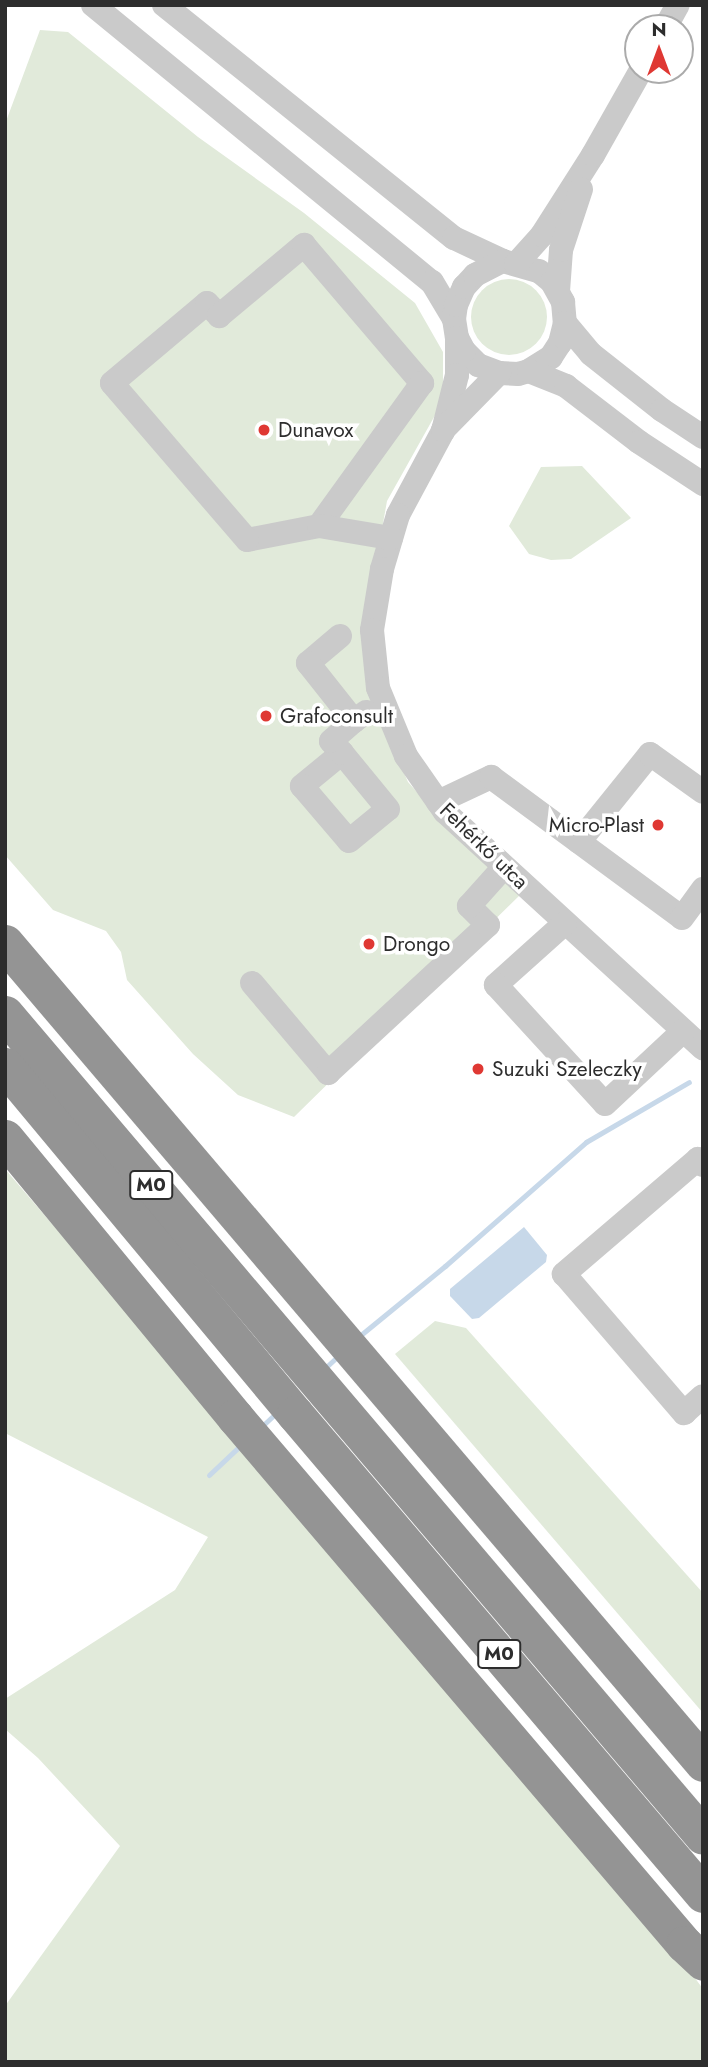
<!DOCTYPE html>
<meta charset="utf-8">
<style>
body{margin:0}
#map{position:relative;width:708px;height:2067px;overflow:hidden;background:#fff;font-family:Jost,sans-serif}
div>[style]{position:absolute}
.green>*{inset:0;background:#e1eada}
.round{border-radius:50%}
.water>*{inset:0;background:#c7d8e9}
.stream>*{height:5px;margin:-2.5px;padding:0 2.5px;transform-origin:2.5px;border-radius:2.5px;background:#c7d8e9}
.minor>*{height:24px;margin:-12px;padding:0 12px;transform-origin:12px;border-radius:12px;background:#cacaca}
.highway>*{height:37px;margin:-18.5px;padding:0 18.5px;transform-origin:18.5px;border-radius:18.5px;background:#949494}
.dots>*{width:19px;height:19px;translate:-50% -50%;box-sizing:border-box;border:4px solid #fff;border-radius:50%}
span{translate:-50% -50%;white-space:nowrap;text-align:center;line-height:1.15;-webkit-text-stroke:7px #fff;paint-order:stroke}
.shield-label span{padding:2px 5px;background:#fff;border:2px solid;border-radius:5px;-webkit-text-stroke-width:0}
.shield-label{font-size:19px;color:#2d2d2d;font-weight:700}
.poi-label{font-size:21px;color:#2d2d2d}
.left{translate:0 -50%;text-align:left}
.right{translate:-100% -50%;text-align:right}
.street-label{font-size:21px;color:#2d2d2d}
.frame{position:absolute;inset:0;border:7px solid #2d2d2d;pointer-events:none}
.north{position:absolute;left:624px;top:14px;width:70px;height:70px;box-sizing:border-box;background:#fff;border:2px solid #ababab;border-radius:50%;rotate:0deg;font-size:19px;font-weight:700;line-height:28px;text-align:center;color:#2d2d2d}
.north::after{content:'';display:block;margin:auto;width:24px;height:32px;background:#df3833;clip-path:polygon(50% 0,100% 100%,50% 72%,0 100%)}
</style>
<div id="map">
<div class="green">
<div style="clip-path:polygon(40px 30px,68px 32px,198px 137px,304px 213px,415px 303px,443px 352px,443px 401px,387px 501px,365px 624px,380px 719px,408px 782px,455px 835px,521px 894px,294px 1117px,238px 1095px,193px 1054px,127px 980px,121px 952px,106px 931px,53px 910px,5px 855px,5px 124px)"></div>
<div class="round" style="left:471px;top:279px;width:76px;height:76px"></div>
<div style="clip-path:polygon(582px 466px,631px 518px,571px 559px,551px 560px,529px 554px,509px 526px,541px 467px)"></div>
<div style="clip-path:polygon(5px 1169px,676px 1952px,703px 1989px,703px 2062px,5px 2062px,5px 2006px,120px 1846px,38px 1758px,5px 1729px,5px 1699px,175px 1590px,208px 1537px,5px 1433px)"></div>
<div style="clip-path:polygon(435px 1321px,466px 1328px,703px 1593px,703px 1713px,395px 1354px)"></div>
</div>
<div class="water">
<div style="clip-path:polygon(524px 1227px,547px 1255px,546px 1262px,479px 1318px,472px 1319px,450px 1296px,450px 1289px)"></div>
</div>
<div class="stream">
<div style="left:357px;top:1338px;width:114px;rotate:-39.3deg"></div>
<div style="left:445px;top:1266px;width:188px;rotate:-41.3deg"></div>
<div style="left:586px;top:1142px;width:119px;rotate:-30.2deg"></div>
<div style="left:324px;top:1369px;width:22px;rotate:-43deg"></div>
<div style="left:260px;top:1428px;width:22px;rotate:-43deg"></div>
<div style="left:209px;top:1475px;width:45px;rotate:-43.2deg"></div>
</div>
<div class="minor">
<div style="left:93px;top:5px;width:438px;rotate:39.3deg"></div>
<div style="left:432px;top:282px;width:43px;rotate:59.3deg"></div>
<div style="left:164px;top:5px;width:372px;rotate:38.8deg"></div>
<div style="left:454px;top:238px;width:54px;rotate:25.1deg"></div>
<div style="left:503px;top:261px;width:37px;rotate:16deg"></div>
<div style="left:539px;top:271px;width:17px;rotate:40deg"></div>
<div style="left:552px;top:282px;width:23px;rotate:61deg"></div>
<div style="left:563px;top:302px;width:21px;rotate:85deg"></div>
<div style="left:565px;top:323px;width:21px;rotate:104deg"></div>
<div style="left:560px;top:343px;width:17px;rotate:123deg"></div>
<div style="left:551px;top:357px;width:26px;rotate:148deg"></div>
<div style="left:529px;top:371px;width:11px;rotate:165deg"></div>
<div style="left:518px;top:374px;width:19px;rotate:-177deg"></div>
<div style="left:499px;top:373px;width:22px;rotate:-159deg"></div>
<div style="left:478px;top:365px;width:20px;rotate:-135deg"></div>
<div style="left:464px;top:351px;width:15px;rotate:-118deg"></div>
<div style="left:457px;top:338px;width:19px;rotate:-99deg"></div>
<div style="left:454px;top:319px;width:14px;rotate:-82deg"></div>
<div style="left:456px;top:305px;width:20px;rotate:-66deg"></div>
<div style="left:464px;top:287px;width:16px;rotate:-47deg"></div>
<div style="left:475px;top:275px;width:31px;rotate:-27deg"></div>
<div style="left:665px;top:28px;width:26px;rotate:-61deg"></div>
<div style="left:516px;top:264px;width:39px;rotate:-48deg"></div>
<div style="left:542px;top:235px;width:95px;rotate:-57.5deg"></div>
<div style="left:593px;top:155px;width:98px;rotate:-60.5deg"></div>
<div style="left:558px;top:291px;width:41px;rotate:-85.8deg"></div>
<div style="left:561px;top:250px;width:64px;rotate:-71.8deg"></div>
<div style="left:565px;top:323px;width:40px;rotate:50deg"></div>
<div style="left:591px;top:354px;width:90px;rotate:38.3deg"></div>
<div style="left:662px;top:410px;width:49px;rotate:33.4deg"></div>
<div style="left:457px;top:338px;width:37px;rotate:90deg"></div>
<div style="left:457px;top:375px;width:58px;rotate:104deg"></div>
<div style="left:443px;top:431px;width:95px;rotate:118.2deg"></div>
<div style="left:398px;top:515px;width:56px;rotate:106.5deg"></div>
<div style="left:382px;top:569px;width:62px;rotate:99.3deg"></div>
<div style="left:372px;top:630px;width:58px;rotate:84.1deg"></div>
<div style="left:378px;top:688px;width:74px;rotate:67.6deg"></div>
<div style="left:406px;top:756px;width:68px;rotate:55.1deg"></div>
<div style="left:445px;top:812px;width:350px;rotate:42.5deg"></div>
<div style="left:529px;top:371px;width:40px;rotate:22deg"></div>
<div style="left:566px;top:386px;width:92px;rotate:37.5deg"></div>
<div style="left:639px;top:442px;width:77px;rotate:33.3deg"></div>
<div style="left:443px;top:430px;width:80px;rotate:-45.5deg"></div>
<div style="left:319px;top:526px;width:73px;rotate:169deg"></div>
<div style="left:247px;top:540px;width:207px;rotate:-130.7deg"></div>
<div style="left:112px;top:383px;width:124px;rotate:-40.1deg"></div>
<div style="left:207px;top:303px;width:18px;rotate:47deg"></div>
<div style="left:219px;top:316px;width:111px;rotate:-39.9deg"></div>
<div style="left:304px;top:245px;width:182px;rotate:49.5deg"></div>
<div style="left:422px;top:383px;width:176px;rotate:125.8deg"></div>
<div style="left:319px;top:526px;width:73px;rotate:9.5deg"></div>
<div style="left:340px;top:636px;width:42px;rotate:139.8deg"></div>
<div style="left:308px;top:663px;width:74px;rotate:51.6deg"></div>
<div style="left:354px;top:721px;width:15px;rotate:-37deg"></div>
<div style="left:342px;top:753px;width:52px;rotate:140.5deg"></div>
<div style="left:302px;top:786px;width:72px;rotate:49.5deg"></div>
<div style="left:349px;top:841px;width:50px;rotate:-39.4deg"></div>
<div style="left:388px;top:809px;width:72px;rotate:-129.4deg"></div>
<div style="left:342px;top:753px;width:16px;rotate:-133deg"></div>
<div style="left:331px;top:741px;width:30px;rotate:-41deg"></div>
<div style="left:438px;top:802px;width:59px;rotate:-25.3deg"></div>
<div style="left:491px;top:777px;width:237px;rotate:36.4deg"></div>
<div style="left:682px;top:918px;width:36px;rotate:-54deg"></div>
<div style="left:579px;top:842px;width:113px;rotate:-51.1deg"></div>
<div style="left:650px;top:754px;width:65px;rotate:35.6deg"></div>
<div style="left:565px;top:923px;width:93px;rotate:138.1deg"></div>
<div style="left:496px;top:985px;width:161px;rotate:47.5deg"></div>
<div style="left:605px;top:1104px;width:107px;rotate:-43.1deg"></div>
<div style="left:252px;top:983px;width:118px;rotate:49.8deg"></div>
<div style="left:328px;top:1073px;width:218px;rotate:-42.8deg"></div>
<div style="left:488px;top:925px;width:27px;rotate:-135deg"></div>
<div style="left:469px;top:906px;width:52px;rotate:-48.1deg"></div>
<div style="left:703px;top:1165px;width:8px;rotate:-130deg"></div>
<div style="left:698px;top:1159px;width:177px;rotate:139.4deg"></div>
<div style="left:564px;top:1274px;width:184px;rotate:49.2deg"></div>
<div style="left:684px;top:1413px;width:25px;rotate:-42deg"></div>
</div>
<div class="highway">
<div style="left:5px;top:943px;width:1077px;rotate:49.59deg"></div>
<div style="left:5px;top:1014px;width:1078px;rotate:49.66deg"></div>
<div style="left:5px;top:1066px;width:453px;rotate:50.2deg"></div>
<div style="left:295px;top:1414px;width:630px;rotate:49.64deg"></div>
<div style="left:5px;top:1138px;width:362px;rotate:50.5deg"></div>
<div style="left:235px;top:1417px;width:692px;rotate:49.57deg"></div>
<div style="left:684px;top:1944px;width:26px;rotate:43deg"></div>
</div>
<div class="dots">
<div style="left:264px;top:430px;background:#df3833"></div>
<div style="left:266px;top:716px;background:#df3833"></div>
<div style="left:658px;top:825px;background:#df3833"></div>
<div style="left:369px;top:944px;background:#df3833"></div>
<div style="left:478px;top:1069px;background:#df3833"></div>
</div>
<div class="shield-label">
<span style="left:151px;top:1185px">M0</span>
<span style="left:499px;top:1654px">M0</span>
</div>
<div class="poi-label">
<span class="left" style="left:278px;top:430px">Dunavox</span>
<span class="left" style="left:280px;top:716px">Grafoconsult</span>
<span class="right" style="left:644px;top:825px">Micro-Plast</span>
<span class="left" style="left:383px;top:944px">Drongo</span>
<span class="left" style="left:492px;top:1069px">Suzuki Szeleczky</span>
</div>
<div class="street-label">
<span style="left:484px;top:846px;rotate:44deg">Fehérkő utca</span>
</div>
<div class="frame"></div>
<div class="north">N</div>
</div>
